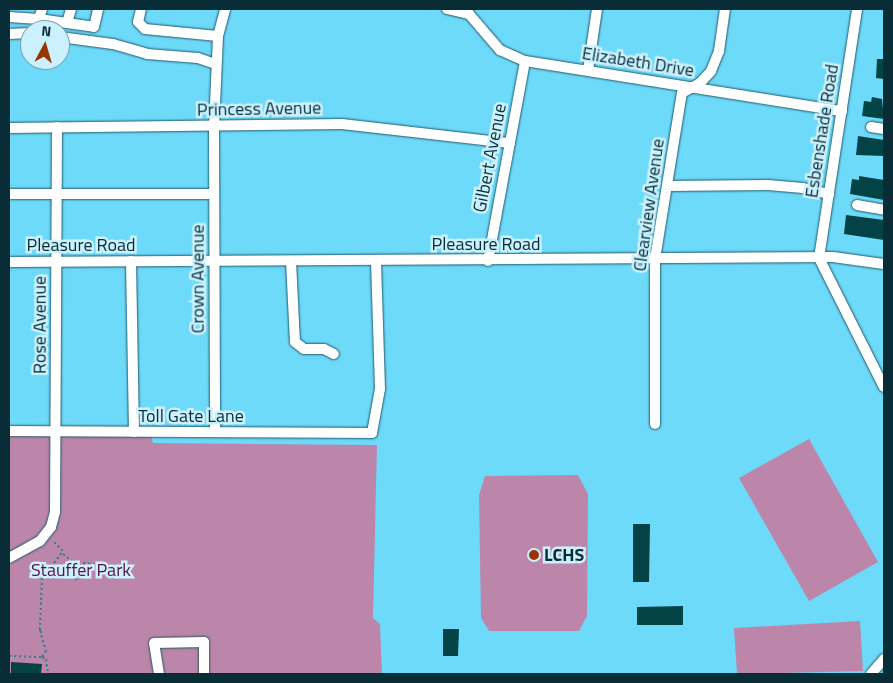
<!DOCTYPE html>
<style>
body{margin:0}
#map{position:relative;width:893px;height:683px;overflow:hidden;background:#6edafa;font-family:"Titillium Web",sans-serif}
div>[style]{position:absolute}
.green>*{inset:0;background:#bc86aa}
.building>*{inset:0;background:#034346}
.path>*{height:2px;margin-top:-1px;transform-origin:0;background:repeating-linear-gradient(90deg,#377c8f 0 2.5px,transparent 0 5px)}
.roads{filter:drop-shadow(0 0 1px #215b6c) drop-shadow(0 0 1px #215b6c)}
.minor>*{height:10px;margin:-5px;padding:0 5px;transform-origin:5px;border-radius:5px;background:#fff}
.dots>*{width:14px;height:14px;translate:-50% -50%;box-sizing:border-box;border:2px solid #cbf1fe;border-radius:50%}
span{translate:-50% -50%;white-space:nowrap;text-align:center;line-height:1.15;-webkit-text-stroke:5px #cbf1fe;paint-order:stroke}
.street-label{font-size:18px;color:#092d37}
.poi-label{font-size:18px;color:#092d37;font-weight:700}
.left{translate:0 -50%;text-align:left}
.park-label{font-size:18px;color:#5b0e49}
.frame{position:absolute;inset:0;border:10px solid #092d37;pointer-events:none}
.north{position:absolute;left:20px;top:20px;width:50px;height:50px;box-sizing:border-box;background:#cbf1fe;border:1px solid #7da3ae;border-radius:50%;rotate:6deg;font-size:14px;font-weight:700;line-height:20px;text-align:center;color:#092d37}
.north::after{content:'';display:block;margin:auto;width:18px;height:22px;background:#993405;clip-path:polygon(50% 0,100% 100%,50% 72%,0 100%)}
</style>
<div id="map">
<div class="green">
<div style="clip-path:polygon(9px 431px,150px 432px,153px 443px,377px 445px,373px 618px,380px 624px,382px 674px,9px 674px)"></div>
<div style="clip-path:polygon(809px 439px,878px 562px,809px 601px,739px 478px)"></div>
<div style="clip-path:polygon(578px 475px,588px 494px,587px 616px,579px 631px,489px 631px,481px 618px,479px 495px,485px 476px)"></div>
<div style="clip-path:polygon(860px 621px,863px 671px,737px 674px,734px 628px)"></div>
</div>
<div class="building">
<div style="clip-path:polygon(877px 59px,884px 59px,884px 79px,876px 78px)"></div>
<div style="clip-path:polygon(872px 97px,882px 99px,884px 119px,862px 116px,864px 101px,871px 102px)"></div>
<div style="clip-path:polygon(858px 136px,884px 140px,884px 156px,856px 155px)"></div>
<div style="clip-path:polygon(859px 176px,884px 180px,884px 200px,850px 194px,852px 179px,859px 180px)"></div>
<div style="clip-path:polygon(846px 215px,884px 220px,884px 240px,844px 234px)"></div>
<div style="clip-path:polygon(633px 524px,650px 524px,649px 582px,633px 582px)"></div>
<div style="clip-path:polygon(683px 606px,683px 625px,637px 625px,637px 607px)"></div>
<div style="clip-path:polygon(443px 629px,459px 629px,458px 656px,443px 656px)"></div>
<div style="clip-path:polygon(11px 662px,42px 664px,41px 674px,11px 674px)"></div>
</div>
<div class="path">
<div style="left:63px;top:554px;width:13px;rotate:39deg"></div>
<div style="left:73px;top:562px;width:33px;rotate:5deg"></div>
<div style="left:106px;top:565px;width:9px;rotate:41deg"></div>
<div style="left:113px;top:571px;width:10px;rotate:73deg"></div>
<div style="left:76px;top:580px;width:17px;rotate:-90deg"></div>
<div style="left:9px;top:656px;width:33px;rotate:2deg"></div>
<div style="left:42px;top:657px;width:4px;rotate:27deg"></div>
<div style="left:46px;top:659px;width:15px;rotate:82deg"></div>
<div style="left:42px;top:657px;width:6px;rotate:-51deg"></div>
<div style="left:46px;top:652px;width:23px;rotate:-105deg"></div>
<div style="left:40px;top:630px;width:51px;rotate:-87.8deg"></div>
<div style="left:42px;top:579px;width:35px;rotate:-53deg"></div>
<div style="left:63px;top:551px;width:14px;rotate:-135deg"></div>
</div>
<div class="roads">
<div class="minor">
<div style="left:42px;top:9px;width:10px;rotate:107deg"></div>
<div style="left:39px;top:19px;width:28px;rotate:8deg"></div>
<div style="left:67px;top:23px;width:15px;rotate:-74deg"></div>
<div style="left:141px;top:9px;width:13px;rotate:103deg"></div>
<div style="left:138px;top:22px;width:10px;rotate:45deg"></div>
<div style="left:145px;top:29px;width:73px;rotate:5.5deg"></div>
<div style="left:218px;top:36px;width:90px;rotate:92.5deg"></div>
<div style="left:214px;top:126px;width:305px;rotate:89.8deg"></div>
<div style="left:447px;top:9px;width:23px;rotate:13deg"></div>
<div style="left:469px;top:14px;width:48px;rotate:49.3deg"></div>
<div style="left:500px;top:50px;width:27px;rotate:24deg"></div>
<div style="left:525px;top:61px;width:321px;rotate:9deg"></div>
<div style="left:9px;top:17px;width:30px;rotate:4deg"></div>
<div style="left:67px;top:23px;width:27px;rotate:8deg"></div>
<div style="left:94px;top:27px;width:18px;rotate:-77deg"></div>
<div style="left:9px;top:34px;width:21px;rotate:-3deg"></div>
<div style="left:218px;top:36px;width:28px;rotate:-75deg"></div>
<div style="left:60px;top:37px;width:53px;rotate:7.5deg"></div>
<div style="left:113px;top:44px;width:35px;rotate:16deg"></div>
<div style="left:147px;top:54px;width:51px;rotate:4.5deg"></div>
<div style="left:198px;top:58px;width:18px;rotate:19deg"></div>
<div style="left:588px;top:70px;width:62px;rotate:-81.6deg"></div>
<div style="left:871px;top:127px;width:13px;rotate:9deg"></div>
<div style="left:9px;top:128px;width:333px;rotate:-0.7deg"></div>
<div style="left:342px;top:124px;width:169px;rotate:6.5deg"></div>
<div style="left:667px;top:186px;width:101px;rotate:-0.6deg"></div>
<div style="left:768px;top:185px;width:35px;rotate:5deg"></div>
<div style="left:803px;top:188px;width:27px;rotate:13deg"></div>
<div style="left:9px;top:194px;width:205px"></div>
<div style="left:857px;top:205px;width:27px;rotate:10deg"></div>
<div style="left:819px;top:258px;width:252px;rotate:-81.3deg"></div>
<div style="left:819px;top:258px;width:144px;rotate:63.3deg"></div>
<div style="left:131px;top:261px;width:171px;rotate:89deg"></div>
<div style="left:291px;top:261px;width:81px;rotate:87.2deg"></div>
<div style="left:295px;top:342px;width:11px;rotate:38deg"></div>
<div style="left:304px;top:349px;width:20px"></div>
<div style="left:324px;top:349px;width:11px;rotate:27deg"></div>
<div style="left:488px;top:261px;width:203px;rotate:-79.5deg"></div>
<div style="left:9px;top:262px;width:824px;rotate:-0.35deg"></div>
<div style="left:833px;top:257px;width:51px;rotate:7.8deg"></div>
<div style="left:655px;top:424px;width:165px;rotate:-90deg"></div>
<div style="left:655px;top:259px;width:168px;rotate:-80.8deg"></div>
<div style="left:682px;top:93px;width:21px;rotate:-29deg"></div>
<div style="left:700px;top:83px;width:16px;rotate:-47deg"></div>
<div style="left:711px;top:71px;width:22px;rotate:-68deg"></div>
<div style="left:719px;top:51px;width:42px;rotate:-81.9deg"></div>
<div style="left:9px;top:431px;width:363px;rotate:0.3deg"></div>
<div style="left:372px;top:433px;width:45px;rotate:-79.7deg"></div>
<div style="left:380px;top:389px;width:128px;rotate:-91.8deg"></div>
<div style="left:9px;top:558px;width:35px;rotate:-29deg"></div>
<div style="left:40px;top:541px;width:18px;rotate:-52deg"></div>
<div style="left:51px;top:527px;width:16px;rotate:-75deg"></div>
<div style="left:55px;top:512px;width:385px;rotate:-89.7deg"></div>
<div style="left:159px;top:674px;width:31px;rotate:-99deg"></div>
<div style="left:154px;top:643px;width:50px;rotate:-1.1deg"></div>
<div style="left:204px;top:642px;width:32px;rotate:90deg"></div>
<div style="left:871px;top:674px;width:20px;rotate:-49deg"></div>
</div>
</div>
<div class="dots">
<div style="left:534px;top:555px;background:#993405"></div>
</div>
<div class="street-label">
<span style="left:638px;top:62px;rotate:9deg">Elizabeth Drive</span>
<span style="left:259px;top:109px;rotate:-1deg">Princess Avenue</span>
<span style="left:822px;top:131px;rotate:-81deg">Esbenshade Road</span>
<span style="left:490px;top:158px;rotate:-79deg">Gilbert Avenue</span>
<span style="left:649px;top:205px;rotate:-82deg">Clearview Avenue</span>
<span style="left:486px;top:244px">Pleasure Road</span>
<span style="left:81px;top:245px">Pleasure Road</span>
<span style="left:198px;top:279px;rotate:-90deg">Crown Avenue</span>
<span style="left:40px;top:325px;rotate:-90deg">Rose Avenue</span>
<span style="left:191px;top:416px">Toll Gate Lane</span>
</div>
<div class="poi-label">
<span class="left" style="left:544px;top:555px">LCHS</span>
</div>
<div class="park-label">
<span style="left:81px;top:570px">Stauffer Park</span>
</div>
<div class="frame"></div>
<div class="north">N</div>
</div>
